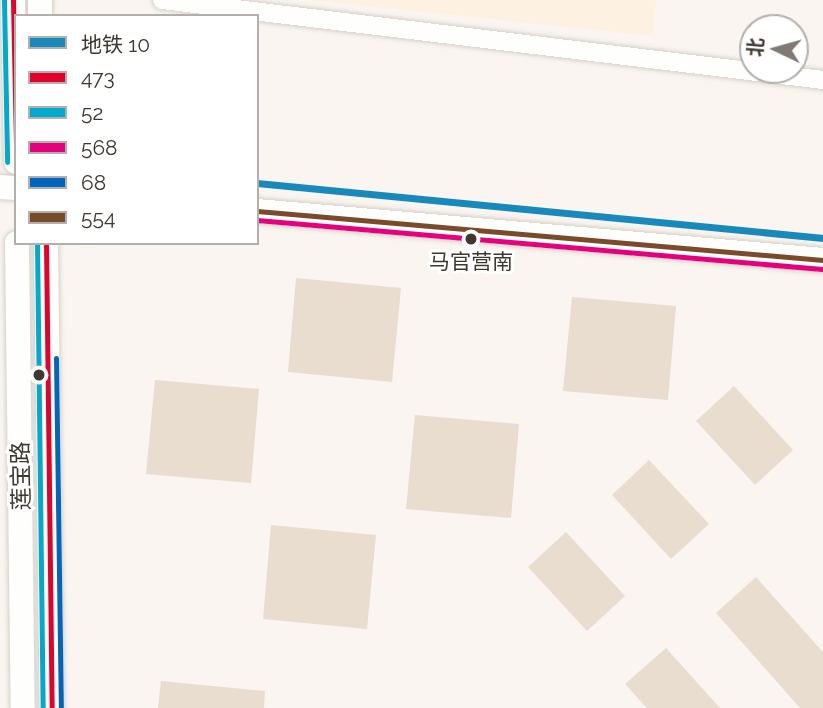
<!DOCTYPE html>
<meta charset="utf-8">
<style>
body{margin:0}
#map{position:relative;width:823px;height:708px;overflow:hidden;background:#faf5f0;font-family:Raleway,"Noto Sans SC",sans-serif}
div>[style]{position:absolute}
.built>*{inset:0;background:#fdf1e1}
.building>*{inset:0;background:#e8ddce}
.roads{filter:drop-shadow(0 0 2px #d6d0c9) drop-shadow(0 0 2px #d6d0c9)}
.street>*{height:18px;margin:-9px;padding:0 9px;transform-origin:9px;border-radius:9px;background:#fefefd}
.secondary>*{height:24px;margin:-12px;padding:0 12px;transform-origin:12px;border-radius:12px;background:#fefefd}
.bus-1>*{height:5px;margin:-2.5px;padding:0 2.5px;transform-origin:2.5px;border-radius:2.5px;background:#e4002b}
.bus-2>*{height:5px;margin:-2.5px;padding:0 2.5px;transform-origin:2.5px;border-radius:2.5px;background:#00a9ce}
.bus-3>*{height:5px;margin:-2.5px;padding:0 2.5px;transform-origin:2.5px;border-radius:2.5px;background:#e5007d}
.bus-4>*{height:5px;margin:-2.5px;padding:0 2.5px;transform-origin:2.5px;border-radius:2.5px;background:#0065bd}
.bus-5>*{height:5px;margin:-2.5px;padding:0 2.5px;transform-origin:2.5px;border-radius:2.5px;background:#7a4b2a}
.metro-1>*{height:7px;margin:-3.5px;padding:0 3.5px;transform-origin:3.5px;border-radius:3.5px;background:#178abb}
.dots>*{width:19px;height:19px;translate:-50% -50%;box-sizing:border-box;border:4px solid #fff;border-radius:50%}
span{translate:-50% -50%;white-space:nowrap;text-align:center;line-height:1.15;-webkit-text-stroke:6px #fff;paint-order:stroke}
.bus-label{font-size:21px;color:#3f382f}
.street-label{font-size:23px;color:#3f382f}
.legend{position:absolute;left:14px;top:14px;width:245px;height:231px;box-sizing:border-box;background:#fff;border:2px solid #b2afac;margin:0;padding:9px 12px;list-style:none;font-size:21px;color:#3f382f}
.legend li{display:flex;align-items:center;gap:14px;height:35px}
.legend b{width:35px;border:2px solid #b2afac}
.north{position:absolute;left:739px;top:14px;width:70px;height:70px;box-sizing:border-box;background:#fff;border:2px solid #b2afac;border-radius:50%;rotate:275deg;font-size:19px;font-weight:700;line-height:28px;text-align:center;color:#3f382f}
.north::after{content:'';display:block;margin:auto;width:24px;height:32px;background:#807a73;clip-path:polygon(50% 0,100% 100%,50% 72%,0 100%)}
</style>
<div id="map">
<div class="built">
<div style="clip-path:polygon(312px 0,656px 0,653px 36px)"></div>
</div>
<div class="building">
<div style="clip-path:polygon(296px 278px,401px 288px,392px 382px,288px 372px)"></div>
<div style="clip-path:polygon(572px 297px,676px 306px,668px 400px,563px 391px)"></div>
<div style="clip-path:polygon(155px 380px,259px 389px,251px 483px,146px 474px)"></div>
<div style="clip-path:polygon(734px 386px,793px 450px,755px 485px,696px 421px)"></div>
<div style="clip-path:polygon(415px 415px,519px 424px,511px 518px,406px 509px)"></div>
<div style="clip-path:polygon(649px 460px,709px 524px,671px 559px,612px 495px)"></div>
<div style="clip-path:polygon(271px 525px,376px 535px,367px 629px,263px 619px)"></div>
<div style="clip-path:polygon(566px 532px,625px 596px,587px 631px,528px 567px)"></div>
<div style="clip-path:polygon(756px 577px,823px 652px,823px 708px,800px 708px,716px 613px)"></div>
<div style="clip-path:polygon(666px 648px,720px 708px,647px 708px,625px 684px)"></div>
<div style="clip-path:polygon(161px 681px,265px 691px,264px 708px,158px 708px)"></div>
</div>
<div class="roads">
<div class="street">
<div style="left:162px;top:0;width:666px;rotate:6.9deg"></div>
</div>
<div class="secondary">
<div style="left:13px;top:0;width:162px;rotate:88.9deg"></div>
<div style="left:40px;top:0;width:16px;rotate:90deg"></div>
<div style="left:0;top:187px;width:16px;rotate:4deg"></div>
<div style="left:257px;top:211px;width:568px;rotate:4.95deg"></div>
<div style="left:17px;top:243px;width:465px;rotate:89.3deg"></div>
<div style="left:46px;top:243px;width:465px;rotate:89.3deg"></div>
</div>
</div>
<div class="bus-1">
<div style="left:13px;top:0;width:149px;rotate:88.8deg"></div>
<div style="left:46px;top:243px;width:465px;rotate:89.3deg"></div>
</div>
<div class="bus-2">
<div style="left:4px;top:0;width:162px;rotate:88.9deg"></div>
<div style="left:37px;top:243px;width:465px;rotate:89.3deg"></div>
</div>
<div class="bus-3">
<div style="left:257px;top:220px;width:567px;rotate:4.96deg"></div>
</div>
<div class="bus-4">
<div style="left:56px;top:358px;width:350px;rotate:89.2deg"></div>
</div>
<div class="bus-5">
<div style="left:257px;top:211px;width:568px;rotate:4.95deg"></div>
</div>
<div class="metro-1">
<div style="left:257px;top:183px;width:569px;rotate:5.55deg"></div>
</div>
<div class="dots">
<div style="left:471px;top:239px;background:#3f382f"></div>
<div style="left:39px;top:375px;background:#3f382f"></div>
</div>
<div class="bus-label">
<span style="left:471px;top:262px">马官营南</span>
</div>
<div class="street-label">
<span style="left:21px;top:476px;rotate:-91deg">莲宝路</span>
</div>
<ul class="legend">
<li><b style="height:9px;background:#178abb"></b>地铁 10</li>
<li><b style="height:9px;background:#e4002b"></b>473</li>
<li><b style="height:9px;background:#00a9ce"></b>52</li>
<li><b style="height:9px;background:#e5007d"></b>568</li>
<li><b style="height:9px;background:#0065bd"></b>68</li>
<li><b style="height:9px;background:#7a4b2a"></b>554</li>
</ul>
<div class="north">北</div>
</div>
